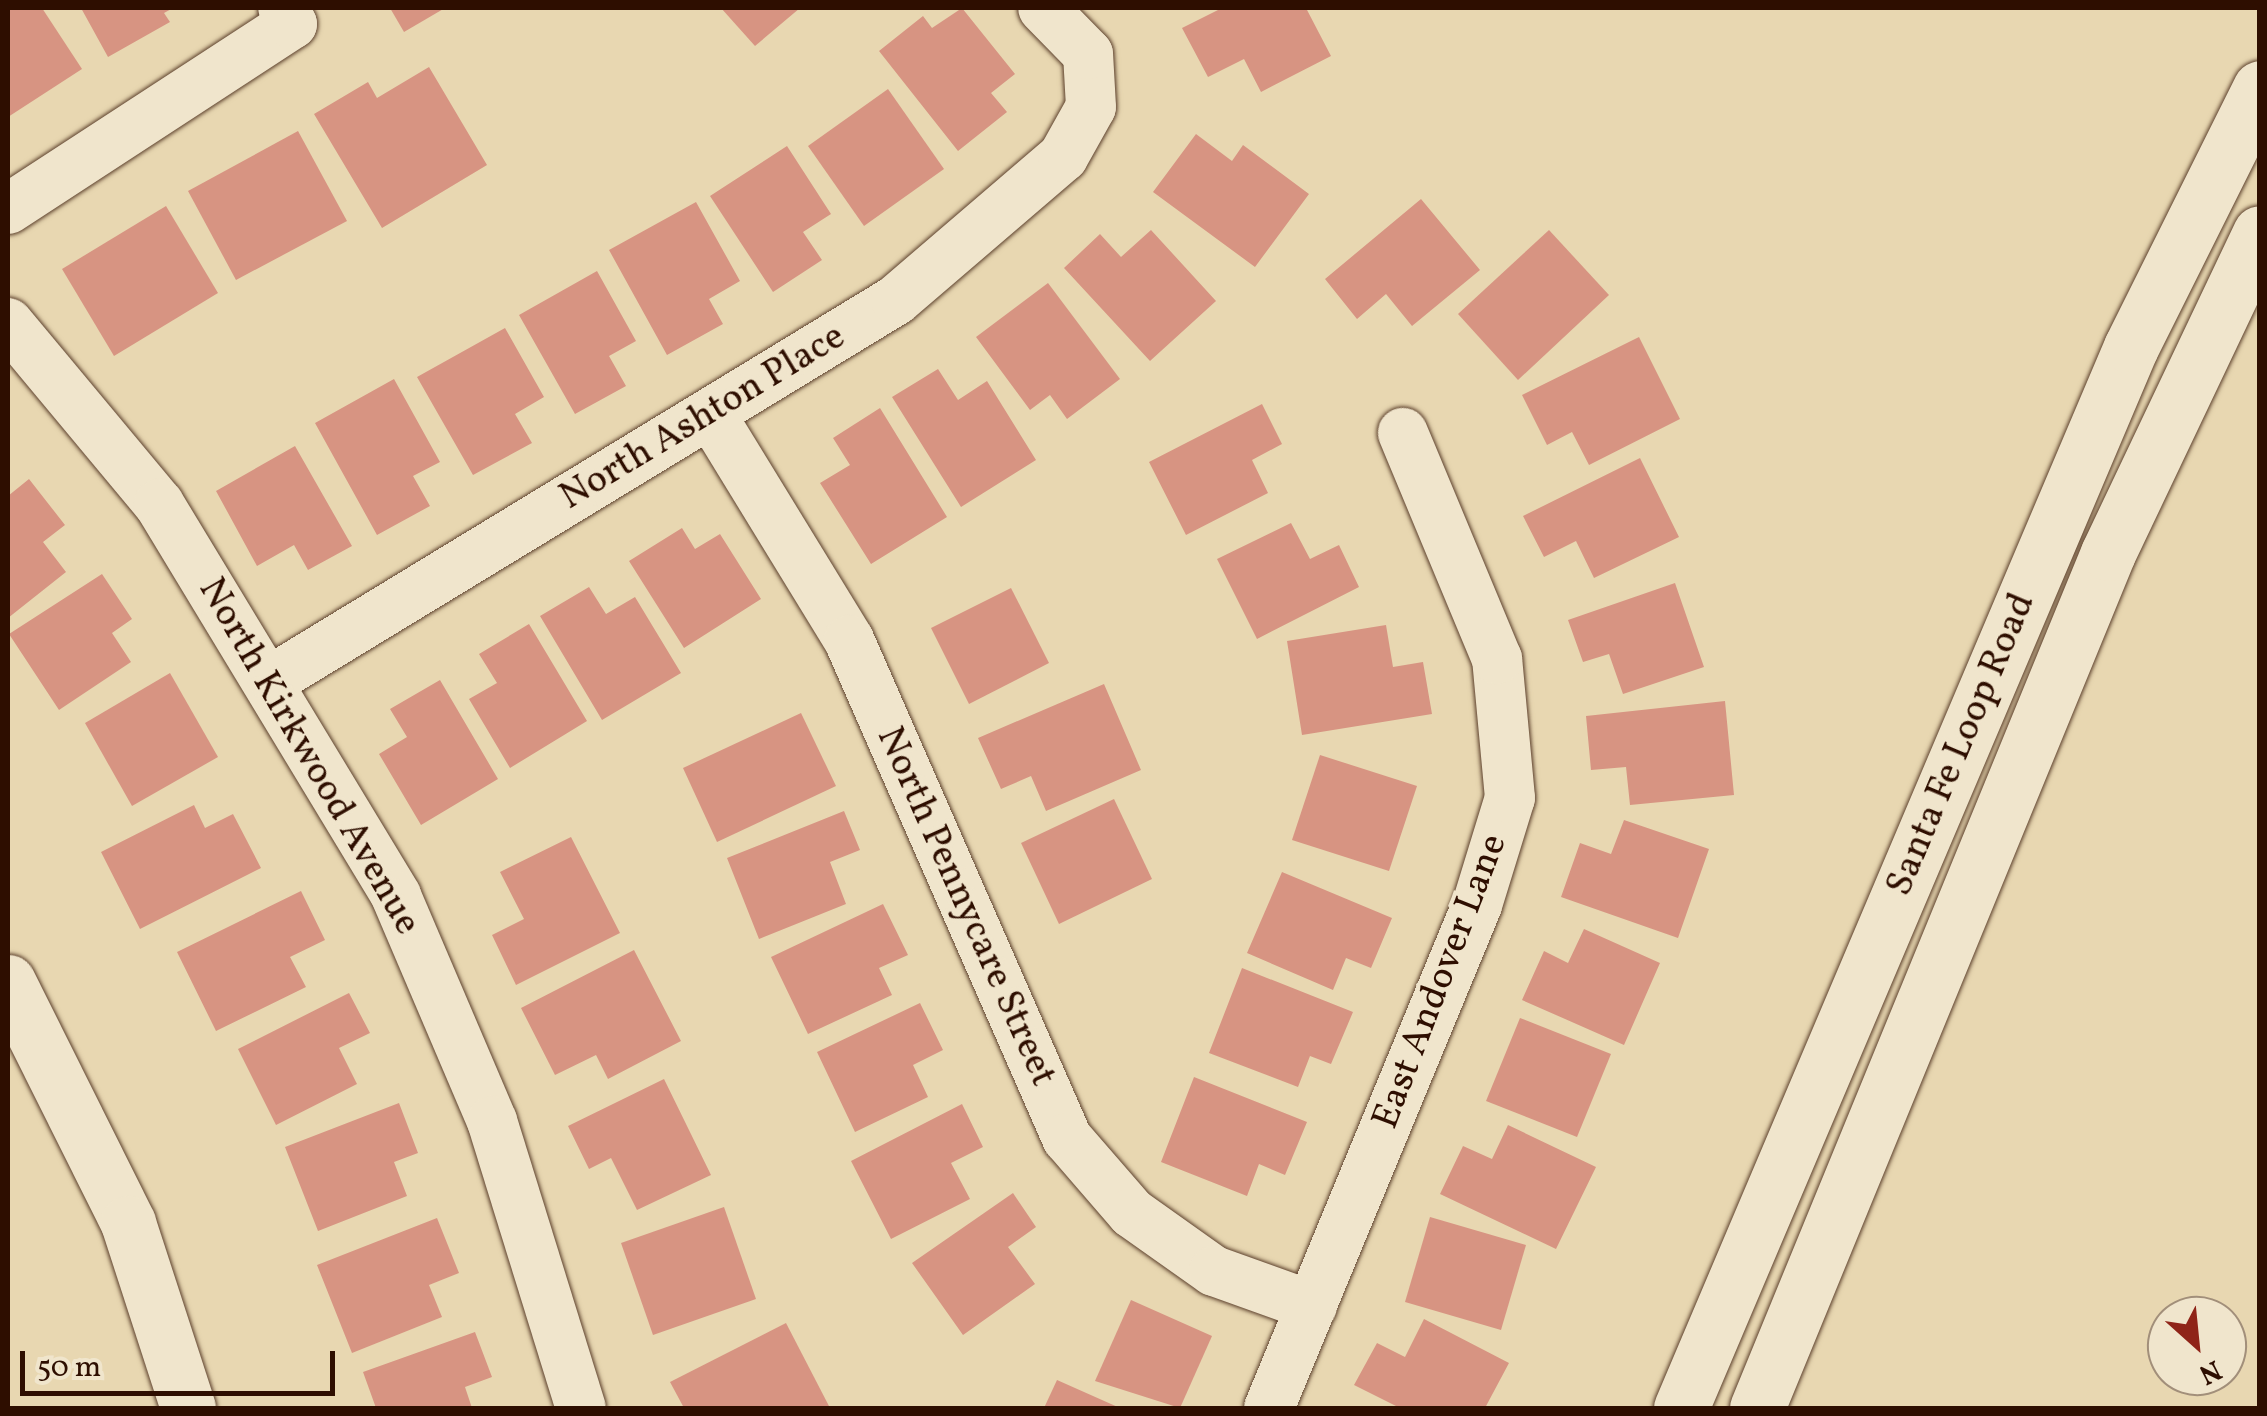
<!DOCTYPE html>
<style>
body{margin:0}
#map{position:relative;width:2267px;height:1416px;overflow:hidden;background:#e8d7b1;font-family:Vollkorn,serif}
div>[style]{position:absolute}
.building>*{inset:0;background:#d79482}
.roads{filter:drop-shadow(0 0 2px #5c402c) drop-shadow(0 0 2px #5c402c)}
.minor>*{height:50px;margin:-25px;padding:0 25px;transform-origin:25px;border-radius:25px;background:#f0e5cc}
.tertiary>*{height:55px;margin:-27.5px;padding:0 27.5px;transform-origin:27.5px;border-radius:27.5px;background:#f0e5cc}
.secondary>*{height:55px;margin:-27.5px;padding:0 27.5px;transform-origin:27.5px;border-radius:27.5px;background:#f0e5cc}
span{translate:-50% -50%;white-space:nowrap;text-align:center;line-height:1.15;-webkit-text-stroke:8px #f0e5cc;paint-order:stroke}
.street-label{font-size:38px;color:#2e0e00}
.frame{position:absolute;inset:0;border:10px solid #2e0e00;pointer-events:none}
.north{position:absolute;left:2147px;top:1296px;width:100px;height:100px;box-sizing:border-box;background:#f0e5cc;border:2px solid #a28f7a;border-radius:50%;rotate:153deg;font-size:28px;font-weight:700;line-height:40px;text-align:center;color:#2e0e00}
.north::after{content:'';display:block;margin:auto;width:35px;height:45px;background:#8f2418;clip-path:polygon(50% 0,100% 100%,50% 72%,0 100%)}
.scale{position:absolute;left:20px;top:1351px;width:315px;height:45px;box-sizing:border-box;border:5px solid #2e0e00;border-top:0;padding-left:12px;font-size:30px;line-height:35px;white-space:nowrap;color:#2e0e00;-webkit-text-stroke:8px #f0e5cc;paint-order:stroke}
</style>
<div id="map">
<div class="building">
<div style="clip-path:polygon(8px 8px,42px 8px,82px 69px,8px 117px)"></div>
<div style="clip-path:polygon(81px 8px,173px 8px,164px 13px,170px 22px,108px 57px)"></div>
<div style="clip-path:polygon(390px 8px,445px 8px,404px 32px)"></div>
<div style="clip-path:polygon(721px 8px,800px 8px,755px 46px)"></div>
<div style="clip-path:polygon(962px 8px,1015px 74px,991px 93px,1007px 112px,958px 151px,879px 51px,923px 16px,932px 28px)"></div>
<div style="clip-path:polygon(1222px 8px,1306px 8px,1331px 56px,1261px 92px,1244px 59px,1208px 77px,1182px 28px)"></div>
<div style="clip-path:polygon(429px 67px,487px 165px,382px 228px,314px 114px,368px 82px,377px 98px)"></div>
<div style="clip-path:polygon(888px 89px,944px 169px,864px 226px,808px 146px)"></div>
<div style="clip-path:polygon(298px 131px,347px 221px,236px 280px,188px 191px)"></div>
<div style="clip-path:polygon(1196px 134px,1232px 161px,1243px 145px,1309px 194px,1255px 267px,1153px 192px)"></div>
<div style="clip-path:polygon(787px 146px,831px 214px,803px 232px,822px 260px,773px 292px,710px 196px)"></div>
<div style="clip-path:polygon(1421px 199px,1480px 270px,1412px 326px,1386px 294px,1357px 319px,1325px 279px)"></div>
<div style="clip-path:polygon(696px 202px,740px 281px,709px 299px,723px 324px,667px 355px,609px 250px)"></div>
<div style="clip-path:polygon(166px 206px,218px 293px,114px 356px,62px 269px)"></div>
<div style="clip-path:polygon(1151px 230px,1216px 301px,1150px 361px,1064px 268px,1100px 234px,1121px 257px)"></div>
<div style="clip-path:polygon(1549px 230px,1609px 295px,1518px 380px,1458px 314px)"></div>
<div style="clip-path:polygon(597px 271px,636px 341px,609px 356px,626px 386px,575px 414px,519px 315px)"></div>
<div style="clip-path:polygon(1048px 283px,1120px 379px,1067px 419px,1050px 395px,1030px 410px,976px 337px)"></div>
<div style="clip-path:polygon(505px 328px,544px 397px,515px 414px,532px 443px,473px 475px,417px 377px)"></div>
<div style="clip-path:polygon(1639px 337px,1680px 419px,1589px 465px,1572px 432px,1547px 445px,1522px 395px)"></div>
<div style="clip-path:polygon(938px 369px,958px 400px,987px 381px,1036px 460px,961px 507px,892px 397px)"></div>
<div style="clip-path:polygon(394px 379px,440px 462px,413px 476px,430px 506px,377px 535px,315px 423px)"></div>
<div style="clip-path:polygon(1262px 404px,1282px 444px,1252px 460px,1268px 493px,1186px 535px,1149px 462px)"></div>
<div style="clip-path:polygon(880px 408px,947px 517px,871px 564px,820px 483px,850px 465px,833px 438px)"></div>
<div style="clip-path:polygon(295px 446px,352px 546px,308px 570px,294px 545px,257px 566px,216px 491px)"></div>
<div style="clip-path:polygon(1640px 458px,1679px 537px,1594px 578px,1576px 541px,1544px 557px,1523px 516px)"></div>
<div style="clip-path:polygon(29px 479px,65px 525px,43px 542px,66px 572px,8px 618px,8px 496px)"></div>
<div style="clip-path:polygon(1291px 523px,1310px 559px,1339px 545px,1359px 587px,1257px 639px,1217px 559px)"></div>
<div style="clip-path:polygon(682px 528px,695px 549px,720px 534px,761px 599px,684px 648px,629px 561px)"></div>
<div style="clip-path:polygon(102px 574px,132px 619px,112px 633px,131px 662px,59px 710px,9px 634px)"></div>
<div style="clip-path:polygon(1675px 583px,1704px 667px,1623px 694px,1609px 654px,1583px 662px,1568px 620px)"></div>
<div style="clip-path:polygon(589px 587px,606px 614px,635px 597px,681px 673px,602px 720px,540px 616px)"></div>
<div style="clip-path:polygon(1011px 588px,1049px 663px,969px 704px,931px 628px)"></div>
<div style="clip-path:polygon(529px 624px,587px 721px,510px 768px,469px 699px,497px 683px,479px 654px)"></div>
<div style="clip-path:polygon(1386px 625px,1393px 667px,1423px 662px,1432px 714px,1302px 735px,1287px 641px)"></div>
<div style="clip-path:polygon(170px 673px,218px 757px,132px 806px,85px 723px)"></div>
<div style="clip-path:polygon(440px 680px,498px 779px,421px 825px,379px 754px,407px 737px,390px 709px)"></div>
<div style="clip-path:polygon(1104px 684px,1141px 770px,1046px 811px,1031px 776px,1001px 789px,978px 738px)"></div>
<div style="clip-path:polygon(1725px 701px,1734px 795px,1630px 805px,1626px 767px,1591px 770px,1586px 716px)"></div>
<div style="clip-path:polygon(801px 713px,836px 786px,717px 842px,683px 768px)"></div>
<div style="clip-path:polygon(1320px 755px,1417px 786px,1389px 871px,1292px 840px)"></div>
<div style="clip-path:polygon(1114px 799px,1152px 879px,1059px 924px,1021px 843px)"></div>
<div style="clip-path:polygon(194px 805px,205px 828px,233px 814px,261px 868px,140px 929px,101px 852px)"></div>
<div style="clip-path:polygon(844px 811px,860px 850px,830px 862px,846px 904px,759px 939px,727px 858px)"></div>
<div style="clip-path:polygon(1624px 820px,1709px 849px,1678px 938px,1561px 897px,1580px 843px,1611px 854px)"></div>
<div style="clip-path:polygon(571px 837px,620px 933px,516px 985px,492px 935px,524px 919px,500px 872px)"></div>
<div style="clip-path:polygon(1282px 872px,1392px 918px,1371px 968px,1346px 958px,1333px 990px,1247px 953px)"></div>
<div style="clip-path:polygon(301px 891px,325px 940px,290px 957px,306px 987px,216px 1031px,177px 952px)"></div>
<div style="clip-path:polygon(883px 904px,908px 955px,879px 968px,892px 995px,808px 1034px,771px 957px)"></div>
<div style="clip-path:polygon(1584px 929px,1660px 963px,1624px 1045px,1522px 1000px,1544px 951px,1568px 963px)"></div>
<div style="clip-path:polygon(634px 950px,681px 1041px,608px 1079px,596px 1055px,555px 1075px,521px 1008px)"></div>
<div style="clip-path:polygon(1242px 968px,1353px 1012px,1331px 1064px,1310px 1056px,1298px 1087px,1209px 1053px)"></div>
<div style="clip-path:polygon(349px 993px,370px 1033px,339px 1048px,357px 1084px,276px 1125px,238px 1049px)"></div>
<div style="clip-path:polygon(920px 1003px,943px 1050px,913px 1065px,928px 1097px,855px 1132px,817px 1052px)"></div>
<div style="clip-path:polygon(1520px 1018px,1611px 1054px,1577px 1137px,1486px 1101px)"></div>
<div style="clip-path:polygon(1194px 1077px,1307px 1122px,1285px 1175px,1259px 1164px,1247px 1196px,1161px 1162px)"></div>
<div style="clip-path:polygon(664px 1079px,711px 1175px,637px 1210px,611px 1158px,589px 1169px,568px 1126px)"></div>
<div style="clip-path:polygon(399px 1103px,418px 1153px,394px 1162px,407px 1196px,318px 1231px,285px 1147px)"></div>
<div style="clip-path:polygon(962px 1104px,983px 1147px,951px 1163px,970px 1199px,891px 1239px,851px 1161px)"></div>
<div style="clip-path:polygon(1508px 1125px,1596px 1167px,1556px 1249px,1440px 1194px,1463px 1146px,1492px 1159px)"></div>
<div style="clip-path:polygon(1013px 1193px,1036px 1227px,1008px 1247px,1035px 1284px,963px 1335px,912px 1263px)"></div>
<div style="clip-path:polygon(724px 1207px,756px 1299px,653px 1335px,621px 1243px)"></div>
<div style="clip-path:polygon(1430px 1217px,1526px 1245px,1501px 1330px,1405px 1302px)"></div>
<div style="clip-path:polygon(437px 1218px,459px 1273px,429px 1285px,442px 1317px,352px 1353px,317px 1265px)"></div>
<div style="clip-path:polygon(1131px 1300px,1212px 1336px,1180px 1408px,1095px 1381px)"></div>
<div style="clip-path:polygon(1424px 1319px,1509px 1363px,1485px 1408px,1400px 1408px,1354px 1385px,1377px 1343px,1405px 1357px)"></div>
<div style="clip-path:polygon(786px 1323px,830px 1408px,684px 1408px,670px 1382px)"></div>
<div style="clip-path:polygon(475px 1332px,492px 1377px,465px 1387px,472px 1408px,376px 1408px,363px 1372px)"></div>
<div style="clip-path:polygon(1057px 1380px,1120px 1408px,1044px 1408px)"></div>
</div>
<div class="roads">
<div class="minor">
<div style="left:8px;top:209px;width:339px;rotate:-33.1deg"></div>
<div style="left:292px;top:24px;width:18px;rotate:-119deg"></div>
<div style="left:8px;top:323px;width:236px;rotate:50.2deg"></div>
<div style="left:159px;top:504px;width:458px;rotate:58.8deg"></div>
<div style="left:396px;top:896px;width:245px;rotate:66.9deg"></div>
<div style="left:492px;top:1121px;width:300px;rotate:72.8deg"></div>
<div style="left:711px;top:415px;width:264px;rotate:58.5deg"></div>
<div style="left:849px;top:640px;width:544px;rotate:66.36deg"></div>
<div style="left:1067px;top:1138px;width:99px;rotate:49.1deg"></div>
<div style="left:1132px;top:1213px;width:100px;rotate:35.3deg"></div>
<div style="left:1214px;top:1271px;width:104px;rotate:19.7deg"></div>
<div style="left:273px;top:679px;width:729px;rotate:-31.31deg"></div>
<div style="left:896px;top:300px;width:220px;rotate:-40.6deg"></div>
<div style="left:1063px;top:157px;width:57px;rotate:-60.8deg"></div>
<div style="left:1091px;top:107px;width:53px;rotate:-93.2deg"></div>
<div style="left:1088px;top:54px;width:64px;rotate:-134.4deg"></div>
<div style="left:1269px;top:1408px;width:544px;rotate:-67.53deg"></div>
<div style="left:1477px;top:905px;width:112px;rotate:-72.9deg"></div>
<div style="left:1510px;top:798px;width:140px;rotate:-95.3deg"></div>
<div style="left:1497px;top:659px;width:245px;rotate:-112.6deg"></div>
</div>
<div class="tertiary">
<div style="left:8px;top:982px;width:269px;rotate:63.5deg"></div>
<div style="left:128px;top:1223px;width:194px;rotate:72deg"></div>
</div>
<div class="secondary">
<div style="left:1681px;top:1408px;width:1152px;rotate:-67.02deg"></div>
<div style="left:2131px;top:347px;width:289px;rotate:-63.5deg"></div>
<div style="left:1757px;top:1408px;width:924px;rotate:-67.68deg"></div>
<div style="left:2108px;top:553px;width:354px;rotate:-64.6deg"></div>
</div>
</div>
<div class="street-label">
<span style="left:703px;top:418px;rotate:-31deg">North Ashton Place</span>
<span style="left:1962px;top:745px;rotate:-67deg">Santa Fe Loop Road</span>
<span style="left:308px;top:757px;rotate:60deg">North Kirkwood Avenue</span>
<span style="left:965px;top:907px;rotate:66deg">North Pennycare Street</span>
<span style="left:1441px;top:982px;rotate:-69deg">East Andover Lane</span>
</div>
<div class="frame"></div>
<div class="north">N</div>
<div class="scale">50 m</div>
</div>
